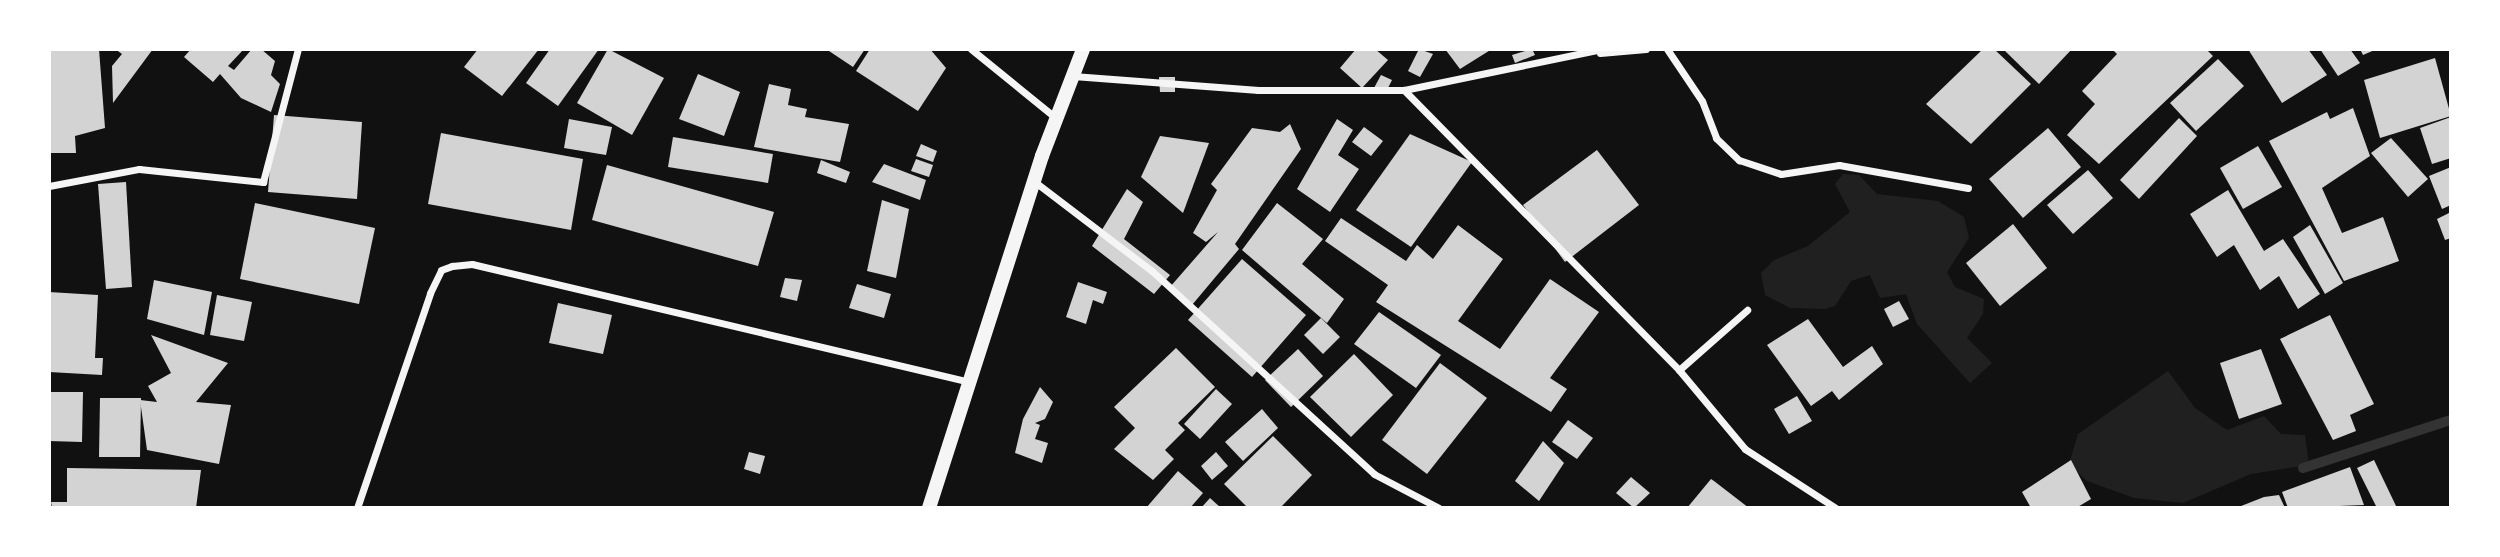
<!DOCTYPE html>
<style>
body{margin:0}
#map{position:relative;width:2500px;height:557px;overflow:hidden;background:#111;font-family:Ubuntu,sans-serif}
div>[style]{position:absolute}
.green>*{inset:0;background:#202020}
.stream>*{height:10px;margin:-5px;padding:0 5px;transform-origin:5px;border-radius:5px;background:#333}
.building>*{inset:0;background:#d3d3d3}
.minor>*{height:7px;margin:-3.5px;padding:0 3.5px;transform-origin:3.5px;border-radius:3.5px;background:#f5f5f5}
.secondary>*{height:14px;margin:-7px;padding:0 7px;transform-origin:7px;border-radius:7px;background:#f5f5f5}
span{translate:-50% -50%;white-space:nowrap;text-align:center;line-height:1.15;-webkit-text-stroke:6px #fff;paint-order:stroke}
.frame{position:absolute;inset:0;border:51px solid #fff;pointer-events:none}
</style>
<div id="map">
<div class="green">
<div style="clip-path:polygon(1843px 174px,1859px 175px,1877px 194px,1938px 201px,1964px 217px,1969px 238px,1947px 272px,1955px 287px,1984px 299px,1983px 314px,1967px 338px,1992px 363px,1970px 383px,1917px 324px,1906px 294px,1880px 298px,1870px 275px,1851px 281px,1835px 306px,1825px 309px,1790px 308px,1765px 295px,1761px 273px,1774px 260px,1808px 246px,1850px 212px,1835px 184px)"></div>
<div style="clip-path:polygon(2168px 371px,2195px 408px,2227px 430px,2264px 416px,2281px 434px,2305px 435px,2309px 465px,2251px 474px,2183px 503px,2134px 498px,2087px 481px,2069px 464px,2078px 434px)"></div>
</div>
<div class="stream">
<div style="left:2303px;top:468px;width:156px;rotate:-18deg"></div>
</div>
<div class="building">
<div style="clip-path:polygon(49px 49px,99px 49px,105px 128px,75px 136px,76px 153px,49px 153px)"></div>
<div style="clip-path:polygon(115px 49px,153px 49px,113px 103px,112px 66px,122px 54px)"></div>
<div style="clip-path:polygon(191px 49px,244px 49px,228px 66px,234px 70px,252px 49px,261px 49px,275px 61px,271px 75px,280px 84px,271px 112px,241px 98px,220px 74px,213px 82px,184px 57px)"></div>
<div style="clip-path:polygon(478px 49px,539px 49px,502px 96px,464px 67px)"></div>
<div style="clip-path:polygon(550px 49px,599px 49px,558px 106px,526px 83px)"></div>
<div style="clip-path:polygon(608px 49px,664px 78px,632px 135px,577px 103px)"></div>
<div style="clip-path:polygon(826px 49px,865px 49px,853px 67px)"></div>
<div style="clip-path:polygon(870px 49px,930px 49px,946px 68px,918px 111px,856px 71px)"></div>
<div style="clip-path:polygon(1356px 49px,1375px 49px,1388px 60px,1362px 88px,1340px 68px)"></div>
<div style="clip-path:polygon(1419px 49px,1433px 54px,1420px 77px,1408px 71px)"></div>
<div style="clip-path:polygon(1445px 49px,1492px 49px,1460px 69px)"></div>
<div style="clip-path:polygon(1532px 49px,1535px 55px,1515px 63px,1512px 55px)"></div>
<div style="clip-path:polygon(1983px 49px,1994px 49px,2031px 84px,1971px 144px,1926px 104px)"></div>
<div style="clip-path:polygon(2003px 49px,2072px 49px,2039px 84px)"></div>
<div style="clip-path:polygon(2112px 49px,2206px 49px,2213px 56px,2099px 164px,2067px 135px,2095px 104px,2082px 91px,2117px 54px)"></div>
<div style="clip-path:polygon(2248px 49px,2308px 49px,2327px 75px,2282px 103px)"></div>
<div style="clip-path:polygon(2320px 49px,2350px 49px,2360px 63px,2338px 76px)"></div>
<div style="clip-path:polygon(2360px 49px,2377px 49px,2363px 55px)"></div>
<div style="clip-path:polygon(2435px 58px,2451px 116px,2380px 138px,2364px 80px)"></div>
<div style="clip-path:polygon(2218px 59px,2244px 86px,2196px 131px,2170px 103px)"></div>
<div style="clip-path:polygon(698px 74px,740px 92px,724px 136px,679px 119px)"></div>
<div style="clip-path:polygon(1381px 75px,1392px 80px,1385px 94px,1374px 88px)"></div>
<div style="clip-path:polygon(1159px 77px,1175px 77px,1175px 92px,1160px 92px)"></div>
<div style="clip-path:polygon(769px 84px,791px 89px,788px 105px,807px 109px,805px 117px,849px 124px,840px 162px,754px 147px)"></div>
<div style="clip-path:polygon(2353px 108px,2370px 156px,2322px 188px,2342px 233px,2383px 217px,2399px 261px,2344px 281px,2269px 141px,2327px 112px,2330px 119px)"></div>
<div style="clip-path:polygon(274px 115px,362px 122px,357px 199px,268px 192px)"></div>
<div style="clip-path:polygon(2451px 117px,2451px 158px,2432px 164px,2420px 128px)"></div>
<div style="clip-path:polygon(2179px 118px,2197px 136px,2139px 199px,2120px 180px)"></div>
<div style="clip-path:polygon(569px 119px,612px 127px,606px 155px,564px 148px)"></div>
<div style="clip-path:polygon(1337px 119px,1353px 130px,1338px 155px,1359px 169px,1330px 212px,1297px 189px)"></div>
<div style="clip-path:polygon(1290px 124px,1301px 149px,1235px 244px,1239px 249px,1192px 305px,1170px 287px,1218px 232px,1206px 242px,1193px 233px,1217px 190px,1211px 184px,1252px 128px,1280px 132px)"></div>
<div style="clip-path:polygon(1364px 127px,1383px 141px,1371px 156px,1352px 142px)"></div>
<div style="clip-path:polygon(2048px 128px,2081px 167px,2023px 218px,1989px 179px)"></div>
<div style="clip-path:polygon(441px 133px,583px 159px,571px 230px,428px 204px)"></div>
<div style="clip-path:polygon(1410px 134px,1472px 162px,1411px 247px,1356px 210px)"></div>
<div style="clip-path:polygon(1160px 136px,1209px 143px,1183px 213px,1141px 177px)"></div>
<div style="clip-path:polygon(673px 137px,773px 154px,768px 183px,668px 167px)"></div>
<div style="clip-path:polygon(2391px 138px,2428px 179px,2408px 197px,2371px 153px)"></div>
<div style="clip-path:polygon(921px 144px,937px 151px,933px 162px,916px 156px)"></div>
<div style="clip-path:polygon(2258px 146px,2282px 187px,2243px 209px,2220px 168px)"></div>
<div style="clip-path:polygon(1597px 150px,1639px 205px,1565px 262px,1523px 205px)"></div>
<div style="clip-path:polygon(916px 159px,933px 165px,929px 177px,911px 171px)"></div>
<div style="clip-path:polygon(821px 160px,850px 172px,846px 183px,817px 173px)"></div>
<div style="clip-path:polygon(884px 164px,926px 180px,920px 200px,872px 182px)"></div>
<div style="clip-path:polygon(607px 165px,774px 212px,758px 266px,592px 220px)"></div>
<div style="clip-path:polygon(2451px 167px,2451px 205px,2442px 209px,2429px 176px)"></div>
<div style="clip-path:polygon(2088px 170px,2113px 198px,2073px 234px,2047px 205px)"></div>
<div style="clip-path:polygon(126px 182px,132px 287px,106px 289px,98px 184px)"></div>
<div style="clip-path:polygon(1127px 189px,1143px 202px,1124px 239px,1170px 275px,1154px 294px,1092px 246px)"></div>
<div style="clip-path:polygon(2228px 190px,2264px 251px,2283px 239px,2320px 294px,2298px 309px,2279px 276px,2260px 290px,2234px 245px,2217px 257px,2190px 214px)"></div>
<div style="clip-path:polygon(882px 200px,909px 209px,896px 278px,867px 271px)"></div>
<div style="clip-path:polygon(255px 203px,375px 228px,359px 304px,240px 279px)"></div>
<div style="clip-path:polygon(1277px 203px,1323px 239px,1302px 264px,1344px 299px,1327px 323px,1242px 250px)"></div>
<div style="clip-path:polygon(2451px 212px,2451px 238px,2445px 240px,2437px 219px)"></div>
<div style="clip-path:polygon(1341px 218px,1406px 261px,1417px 245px,1433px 259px,1458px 225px,1503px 259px,1458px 321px,1500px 349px,1550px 279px,1599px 312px,1550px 378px,1567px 389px,1551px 412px,1376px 302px,1388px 285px,1325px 241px)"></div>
<div style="clip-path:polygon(2013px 224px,2047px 268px,2000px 306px,1966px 263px)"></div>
<div style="clip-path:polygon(2310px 225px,2343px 283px,2325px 294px,2293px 237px)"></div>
<div style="clip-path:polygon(1242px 259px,1306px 315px,1252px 377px,1188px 320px)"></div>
<div style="clip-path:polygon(785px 278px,802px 280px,797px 301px,780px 297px)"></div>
<div style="clip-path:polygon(154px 280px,212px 292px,204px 335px,147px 319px)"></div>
<div style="clip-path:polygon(1078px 282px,1107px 292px,1103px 304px,1093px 300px,1086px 324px,1066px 317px)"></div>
<div style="clip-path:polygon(857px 284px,891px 294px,884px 318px,849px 308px)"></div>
<div style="clip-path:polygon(49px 292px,98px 295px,95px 358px,103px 358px,102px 375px,49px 372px)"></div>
<div style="clip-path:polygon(217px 295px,252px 302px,244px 341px,210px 335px)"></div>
<div style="clip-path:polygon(1899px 301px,1909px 319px,1893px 327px,1884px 309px)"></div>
<div style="clip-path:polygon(558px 303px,612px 315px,603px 354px,549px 343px)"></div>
<div style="clip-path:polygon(1379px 312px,1441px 355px,1416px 388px,1354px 344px)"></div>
<div style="clip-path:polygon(2330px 315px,2374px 404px,2350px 415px,2356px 431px,2333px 440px,2280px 339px)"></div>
<div style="clip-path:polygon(1321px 318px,1340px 337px,1323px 354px,1304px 335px)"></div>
<div style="clip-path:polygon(1808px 319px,1843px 367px,1872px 346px,1883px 364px,1839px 400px,1832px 391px,1811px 406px,1767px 345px)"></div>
<div style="clip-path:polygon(151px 335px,228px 363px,196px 402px,231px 405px,219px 464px,147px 450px,140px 400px,157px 402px,148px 386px,171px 373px)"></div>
<div style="clip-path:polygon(1176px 348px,1215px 387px,1178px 423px,1185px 430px,1165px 450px,1174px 459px,1153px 480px,1114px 449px,1135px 428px,1114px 407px)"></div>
<div style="clip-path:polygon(1298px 349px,1323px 376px,1291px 407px,1265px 380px)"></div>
<div style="clip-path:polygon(2261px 349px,2282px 404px,2239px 419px,2220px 363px)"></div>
<div style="clip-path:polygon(1354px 354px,1393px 395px,1351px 437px,1310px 397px)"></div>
<div style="clip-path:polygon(1440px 363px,1487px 398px,1427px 474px,1382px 440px)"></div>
<div style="clip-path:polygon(1040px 387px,1053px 402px,1045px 419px,1035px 423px,1040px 425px,1035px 439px,1048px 443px,1042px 463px,1015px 453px,1023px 419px)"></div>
<div style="clip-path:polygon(1216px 389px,1232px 404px,1200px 439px,1184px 424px)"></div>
<div style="clip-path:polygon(49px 392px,83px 392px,82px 442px,49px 441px)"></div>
<div style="clip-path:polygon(1797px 396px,1812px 421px,1789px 434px,1774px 409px)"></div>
<div style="clip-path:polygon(100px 398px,141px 398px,140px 457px,99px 457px)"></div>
<div style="clip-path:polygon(1262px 409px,1278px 428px,1243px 461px,1225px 442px)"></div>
<div style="clip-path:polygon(1568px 420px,1593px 438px,1577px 459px,1552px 442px)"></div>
<div style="clip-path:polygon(1273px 436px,1312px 475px,1280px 508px,1248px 508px,1224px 484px)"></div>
<div style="clip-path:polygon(1543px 441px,1564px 463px,1539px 501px,1515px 481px)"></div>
<div style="clip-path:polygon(749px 452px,765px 456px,760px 474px,744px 469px)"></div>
<div style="clip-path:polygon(1216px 452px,1228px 466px,1212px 480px,1201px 466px)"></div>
<div style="clip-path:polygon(2071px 460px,2091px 499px,2076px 508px,2031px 508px,2022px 492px)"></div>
<div style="clip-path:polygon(2374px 460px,2397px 508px,2377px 508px,2357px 468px)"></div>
<div style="clip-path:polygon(2350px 467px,2364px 505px,2288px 508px,2282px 492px)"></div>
<div style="clip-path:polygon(67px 468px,201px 470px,196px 508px,52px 508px,51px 502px,67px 502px)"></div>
<div style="clip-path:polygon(1178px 471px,1203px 493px,1190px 508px,1146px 508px)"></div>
<div style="clip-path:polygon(1631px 477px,1650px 493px,1634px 508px,1616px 493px)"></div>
<div style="clip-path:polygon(1711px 479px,1714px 481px,1749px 508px,1687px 508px)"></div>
<div style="clip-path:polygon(2279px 495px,2285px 508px,2236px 508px,2264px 497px)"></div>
<div style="clip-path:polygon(1210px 498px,1221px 508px,1201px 508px)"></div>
</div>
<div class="minor">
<div style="left:971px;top:49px;width:109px;rotate:39.1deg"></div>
<div style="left:1667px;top:49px;width:63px;rotate:56.1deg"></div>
<div style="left:1702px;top:101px;width:40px;rotate:69deg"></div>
<div style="left:1716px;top:138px;width:32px;rotate:44deg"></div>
<div style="left:1739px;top:160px;width:44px;rotate:18.4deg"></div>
<div style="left:1781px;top:174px;width:59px;rotate:-8.8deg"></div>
<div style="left:1839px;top:165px;width:131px;rotate:10.1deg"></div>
<div style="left:1600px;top:53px;width:46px;rotate:-5deg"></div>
<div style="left:1073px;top:76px;width:186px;rotate:4.3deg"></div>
<div style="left:1258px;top:90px;width:146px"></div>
<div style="left:1404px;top:90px;width:202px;rotate:-11.7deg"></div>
<div style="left:1404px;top:90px;width:392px;rotate:45.5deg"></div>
<div style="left:1679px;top:370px;width:103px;rotate:50.1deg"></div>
<div style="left:1745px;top:449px;width:108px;rotate:33deg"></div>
<div style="left:1035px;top:182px;width:147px;rotate:37.3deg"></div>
<div style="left:1152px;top:271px;width:301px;rotate:42.4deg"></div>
<div style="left:1374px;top:474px;width:73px;rotate:27.6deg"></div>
<div style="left:49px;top:186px;width:92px;rotate:-10.7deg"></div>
<div style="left:139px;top:169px;width:125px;rotate:6deg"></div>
<div style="left:263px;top:182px;width:138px;rotate:-75.3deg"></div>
<div style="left:1679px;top:370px;width:91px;rotate:-41.4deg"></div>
<div style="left:357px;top:508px;width:227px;rotate:-71.2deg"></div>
<div style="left:430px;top:293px;width:25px;rotate:-64deg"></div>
<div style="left:441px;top:270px;width:12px;rotate:-20deg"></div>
<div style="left:452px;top:266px;width:20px;rotate:-6deg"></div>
<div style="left:472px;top:264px;width:508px;rotate:13.32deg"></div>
</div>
<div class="secondary">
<div style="left:929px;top:508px;width:370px;rotate:-72.2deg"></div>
<div style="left:1042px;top:156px;width:115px;rotate:-69deg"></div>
</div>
<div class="frame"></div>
</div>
